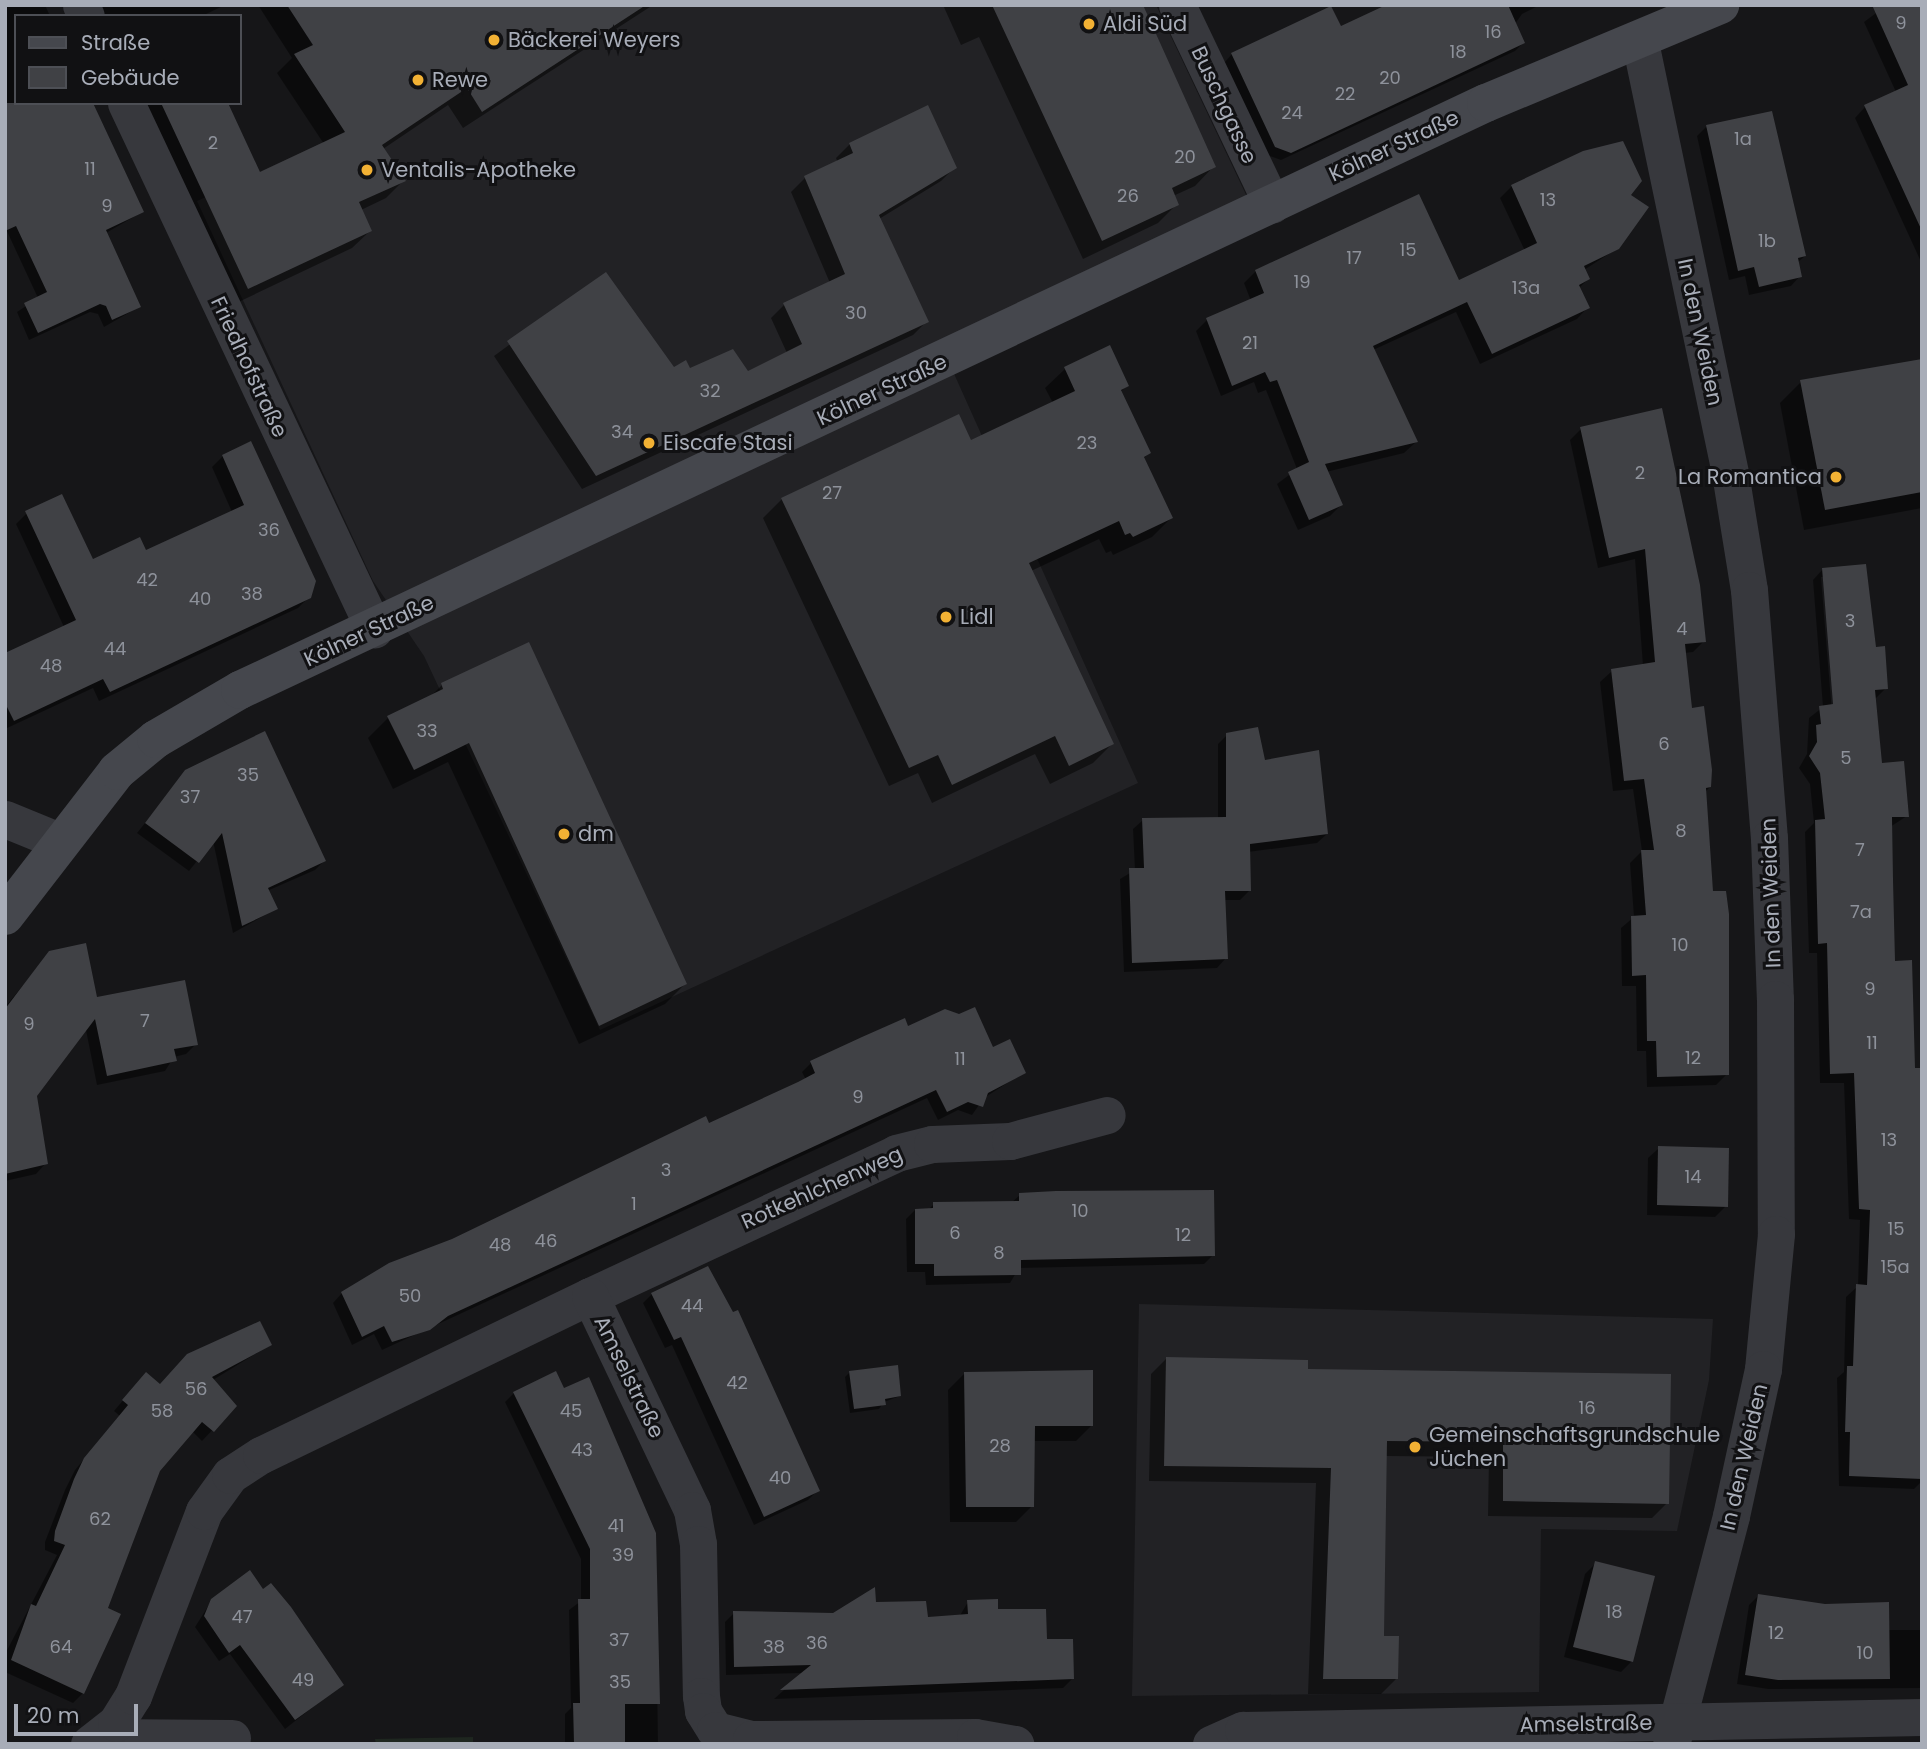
<!DOCTYPE html>
<meta charset="utf-8">
<style>
body{margin:0}
#map{position:relative;width:1927px;height:1749px;overflow:hidden;background:#161618;font-family:Poppins,sans-serif}
div>[style]{position:absolute}
.built>*{inset:0;background:#222225}
.green>*{inset:0;background:#1e261f}
.shadow>*{inset:0;background:#0007}
.building>*{inset:0;background:#404145}
.street>*{height:37px;margin:-18.5px;padding:0 18.5px;transform-origin:18.5px;border-radius:18.5px;background:#37383d}
.secondary>*{height:38px;margin:-19px;padding:0 19px;transform-origin:19px;border-radius:19px;background:#45474d}
.dots>*{width:19px;height:19px;translate:-50% -50%;box-sizing:border-box;border:4px solid #111113;border-radius:50%}
span{translate:-50% -50%;white-space:nowrap;text-align:center;line-height:1.15;-webkit-text-stroke:6px #111113;paint-order:stroke}
.number-label{font-size:18px;color:#8e929b}
.number-label span{-webkit-text-stroke-width:0}
.poi-label{font-size:21px;color:#a8adb8}
.left{translate:0 -50%;text-align:left}
.right{translate:-100% -50%;text-align:right}
.street-label{font-size:21px;color:#a8adb8}
.frame{position:absolute;inset:0;border:7px solid #a8adb8;pointer-events:none}
.legend{position:absolute;left:14px;top:14px;width:228px;height:91px;box-sizing:border-box;background:#111113;border:2px solid #4d4f55;margin:0;padding:9px 12px;list-style:none;font-size:21px;color:#a8adb8}
.legend li{display:flex;align-items:center;gap:14px;height:35px}
.legend b{width:35px;border:2px solid #4d4f55}
.scale{position:absolute;left:14px;top:1704px;width:124px;height:32px;box-sizing:border-box;border:4px solid #a8adb8;border-top:0;padding-left:9px;font-size:21px;line-height:24px;white-space:nowrap;color:#a8adb8;-webkit-text-stroke:5px #111113;paint-order:stroke}
</style>
<div id="map">
<div class="built">
<div style="clip-path:polygon(287px 5px,1156px 5px,1249px 201px,942px 347px,1138px 783px,600px 1030px,424px 656px,373px 581px,197px 201px,363px 124px)"></div>
<div style="clip-path:polygon(1139px 1304px,1713px 1319px,1709px 1380px,1677px 1531px,1541px 1529px,1539px 1692px,1132px 1696px)"></div>
</div>
<div class="green">
<div style="clip-path:polygon(473px 1737px,473px 1744px,376px 1744px,375px 1739px)"></div>
</div>
<div class="shadow">
<div style="clip-path:polygon(5px 5px,45px 5px,50px 16px,16px 16px,16px 103px,142px 212px,106px 233px,139px 307px,104px 327px,98px 314px,90px 312px,29px 340px,17px 312px,38px 298px,5px 227px)"></div>
<div style="clip-path:polygon(90px 5px,225px 5px,202px 16px,95px 16px)"></div>
<div style="clip-path:polygon(258px 5px,653px 5px,463px 128px,448px 105px,383px 149px,404px 180px,386px 198px,361px 210px,370px 231px,352px 248px,230px 306px,136px 103px,226px 103px,259px 174px,324px 144px,277px 73px,292px 58px)"></div>
<div style="clip-path:polygon(943px 5px,1142px 5px,1214px 166px,1195px 186px,1173px 196px,1177px 204px,1158px 223px,1083px 259px,979px 37px,961px 45px)"></div>
<div style="clip-path:polygon(1390px 5px,1540px 5px,1522px 14px,1515px 24px,1523px 43px,1515px 51px,1281px 160px,1267px 155px,1224px 63px,1232px 54px,1340px 28px)"></div>
<div style="clip-path:polygon(1887px 5px,1922px 5px,1922px 264px,1855px 118px,1865px 107px,1896px 92px,1864px 22px)"></div>
<div style="clip-path:polygon(1706px 127px,1805px 256px,1797px 263px,1800px 276px,1791px 286px,1749px 295px,1745px 276px,1729px 280px,1697px 136px)"></div>
<div style="clip-path:polygon(850px 144px,955px 167px,941px 181px,879px 219px,927px 321px,913px 335px,582px 489px,494px 356px,606px 274px,673px 369px,747px 373px,787px 353px,771px 318px,784px 305px,830px 283px,791px 192px,805px 178px,838px 163px,836px 158px)"></div>
<div style="clip-path:polygon(1512px 186px,1629px 196px,1618px 248px,1584px 270px,1588px 279px,1579px 288px,1588px 307px,1577px 319px,1480px 364px,1456px 312px,1373px 350px,1416px 442px,1404px 453px,1326px 472px,1341px 505px,1330px 516px,1298px 530px,1277px 484px,1297px 469px,1266px 390px,1258px 393px,1254px 382px,1221px 396px,1196px 331px,1207px 320px,1251px 301px,1244px 283px,1256px 271px,1458px 282px,1525px 251px,1500px 198px)"></div>
<div style="clip-path:polygon(1109px 348px,1127px 386px,1120px 392px,1149px 453px,1143px 459px,1171px 518px,1152px 537px,1113px 555px,1111px 551px,1106px 553px,1099px 539px,1031px 571px,1112px 744px,1093px 763px,1050px 784px,1035px 754px,932px 803px,918px 773px,889px 786px,763px 518px,782px 499px,970px 442px,1053px 403px,1045px 388px,1065px 369px)"></div>
<div style="clip-path:polygon(1922px 360px,1922px 508px,1804px 530px,1780px 403px,1801px 382px)"></div>
<div style="clip-path:polygon(1581px 429px,1704px 641px,1693px 652px,1684px 653px,1690px 710px,1710px 787px,1705px 792px,1727px 1074px,1716px 1085px,1647px 1087px,1646px 1051px,1637px 1051px,1636px 986px,1622px 986px,1621px 928px,1634px 917px,1630px 863px,1642px 851px,1633px 789px,1613px 791px,1600px 682px,1612px 671px,1643px 666px,1635px 559px,1598px 568px,1570px 440px)"></div>
<div style="clip-path:polygon(223px 456px,309px 597px,298px 608px,99px 701px,93px 688px,5px 729px,5px 656px,64px 627px,16px 524px,27px 513px,92px 561px,145px 552px,232px 512px,212px 467px)"></div>
<div style="clip-path:polygon(evenodd,1823px 569px,1875px 649px,1886px 688px,1874px 700px,1880px 765px,1907px 816px,1890px 827px,1893px 962px,1913px 1070px,1922px 1070px,1922px 1481px,1914px 1489px,1839px 1486px,1837px 1378px,1844px 1372px,1846px 1297px,1858px 1286px,1860px 1220px,1849px 1219px,1844px 1083px,1820px 1083px,1817px 953px,1809px 953px,1805px 832px,1814px 823px,1810px 784px,1799px 768px,1807px 754px,1809px 718px,1823px 707px,1813px 580px,1823px 569px,1821px 577px,1825px 577px,1836px 713px,1832px 713px,1821px 577px)"></div>
<div style="clip-path:polygon(442px 685px,685px 984px,665px 1004px,579px 1044px,448px 762px,393px 789px,368px 738px,388px 718px,429px 698px)"></div>
<div style="clip-path:polygon(1227px 735px,1263px 762px,1327px 834px,1317px 843px,1248px 852px,1249px 891px,1240px 900px,1224px 900px,1226px 958px,1217px 968px,1124px 972px,1120px 879px,1135px 870px,1133px 829px,1143px 820px,1218px 818px,1218px 744px)"></div>
<div style="clip-path:polygon(186px 772px,324px 861px,315px 870px,267px 891px,276px 909px,233px 933px,213px 841px,189px 871px,137px 833px)"></div>
<div style="clip-path:polygon(50px 953px,96px 999px,196px 1044px,186px 1054px,174px 1057px,165px 1071px,97px 1085px,86px 1030px,35px 1095px,46px 1163px,36px 1174px,5px 1181px,5px 1007px)"></div>
<div style="clip-path:polygon(908px 1028px,1024px 1072px,984px 1098px,972px 1115px,958px 1110px,938px 1120px,927px 1098px,382px 1350px,374px 1334px,352px 1345px,333px 1303px,342px 1293px,806px 1080px,802px 1072px,811px 1063px)"></div>
<div style="clip-path:polygon(1659px 1148px,1726px 1206px,1715px 1217px,1647px 1215px,1648px 1158px)"></div>
<div style="clip-path:polygon(1020px 1195px,1213px 1255px,1204px 1264px,1019px 1268px,1010px 1283px,926px 1285px,925px 1272px,907px 1272px,906px 1219px,915px 1210px,928px 1210px,934px 1204px,1011px 1203px)"></div>
<div style="clip-path:polygon(652px 1294px,818px 1490px,808px 1500px,754px 1525px,672px 1345px,665px 1348px,643px 1303px)"></div>
<div style="clip-path:polygon(270px 1345px,213px 1380px,235px 1406px,202px 1441px,192px 1431px,158px 1470px,105px 1609px,119px 1615px,83px 1693px,73px 1703px,5px 1672px,5px 1654px,57px 1555px,45px 1550px,45px 1542px,65px 1490px,75px 1470px,120px 1416px,114px 1411px,136px 1385px,159px 1386px)"></div>
<div style="clip-path:polygon(1166px 1359px,1306px 1371px,1669px 1375px,1667px 1503px,1652px 1518px,1488px 1516px,1489px 1457px,1385px 1456px,1383px 1638px,1396px 1679px,1381px 1694px,1308px 1694px,1316px 1483px,1149px 1481px,1151px 1374px)"></div>
<div style="clip-path:polygon(850px 1372px,900px 1396px,884px 1402px,879px 1409px,850px 1413px,845px 1377px)"></div>
<div style="clip-path:polygon(964px 1374px,1092px 1425px,1076px 1441px,1033px 1441px,1032px 1506px,1016px 1522px,950px 1522px,948px 1390px)"></div>
<div style="clip-path:polygon(514px 1393px,655px 1534px,658px 1744px,565px 1744px,565px 1714px,571px 1708px,569px 1610px,581px 1601px,581px 1559px,505px 1402px)"></div>
<div style="clip-path:polygon(1596px 1563px,1632px 1661px,1621px 1672px,1564px 1657px,1585px 1574px)"></div>
<div style="clip-path:polygon(263px 1591px,342px 1684px,285px 1729px,230px 1654px,219px 1661px,195px 1627px,212px 1600px)"></div>
<div style="clip-path:polygon(1758px 1596px,1825px 1606px,1887px 1630px,1922px 1630px,1922px 1688px,1768px 1689px,1737px 1684px,1749px 1605px)"></div>
<div style="clip-path:polygon(968px 1602px,997px 1611px,1045px 1640px,1072px 1679px,1063px 1688px,774px 1699px,803px 1673px,726px 1675px,725px 1622px,734px 1613px,834px 1615px,874px 1604px,927px 1619px,959px 1617px)"></div>
</div>
<div class="building">
<div style="clip-path:polygon(287px 5px,646px 5px,482px 112px,467px 88px,382px 145px,406px 181px,359px 202px,372px 231px,248px 289px,161px 103px,228px 103px,260px 172px,345px 132px,294px 54px,313px 45px)"></div>
<div style="clip-path:polygon(992px 5px,1143px 5px,1216px 167px,1172px 188px,1179px 205px,1102px 241px)"></div>
<div style="clip-path:polygon(1386px 5px,1508px 5px,1525px 43px,1291px 153px,1275px 147px,1231px 53px,1331px 6px,1341px 26px)"></div>
<div style="clip-path:polygon(1872px 5px,1922px 5px,1922px 231px,1864px 105px,1908px 85px)"></div>
<div style="clip-path:polygon(5px 103px,93px 103px,144px 212px,106px 230px,141px 307px,112px 320px,106px 306px,100px 304px,38px 333px,24px 303px,47px 292px,16px 226px,5px 231px)"></div>
<div style="clip-path:polygon(928px 105px,957px 168px,879px 215px,929px 322px,596px 476px,507px 341px,606px 272px,674px 367px,686px 360px,690px 368px,733px 349px,748px 371px,802px 344px,783px 303px,845px 274px,804px 176px,853px 153px,849px 143px)"></div>
<div style="clip-path:polygon(1772px 111px,1806px 256px,1798px 258px,1802px 277px,1759px 287px,1754px 267px,1738px 271px,1706px 125px)"></div>
<div style="clip-path:polygon(1623px 141px,1642px 181px,1631px 195px,1649px 207px,1619px 249px,1584px 266px,1590px 279px,1579px 285px,1590px 308px,1492px 354px,1467px 302px,1373px 346px,1418px 442px,1325px 464px,1343px 505px,1309px 520px,1288px 472px,1309px 462px,1277px 380px,1270px 382px,1265px 372px,1232px 386px,1206px 318px,1264px 293px,1255px 270px,1419px 194px,1459px 280px,1537px 243px,1511px 185px,1583px 151px)"></div>
<div style="clip-path:polygon(1110px 345px,1129px 386px,1121px 390px,1151px 453px,1144px 457px,1173px 518px,1133px 537px,1130px 533px,1125px 535px,1119px 521px,1029px 563px,1114px 744px,1069px 766px,1055px 736px,952px 785px,938px 755px,909px 768px,781px 498px,959px 414px,971px 440px,1075px 391px,1064px 367px)"></div>
<div style="clip-path:polygon(1922px 359px,1922px 492px,1825px 510px,1800px 380px)"></div>
<div style="clip-path:polygon(1662px 408px,1700px 585px,1706px 642px,1685px 644px,1692px 708px,1704px 706px,1712px 770px,1711px 787px,1706px 788px,1713px 891px,1726px 891px,1729px 914px,1729px 1075px,1657px 1077px,1656px 1041px,1647px 1041px,1646px 975px,1632px 976px,1631px 916px,1646px 915px,1641px 850px,1654px 850px,1644px 779px,1624px 781px,1611px 669px,1655px 662px,1645px 549px,1609px 558px,1580px 427px)"></div>
<div style="clip-path:polygon(251px 441px,316px 581px,311px 598px,110px 692px,103px 679px,14px 721px,5px 703px,5px 653px,76px 620px,25px 511px,62px 494px,93px 559px,140px 537px,146px 550px,244px 505px,222px 455px)"></div>
<div style="clip-path:polygon(1866px 564px,1876px 647px,1885px 646px,1888px 689px,1875px 690px,1882px 763px,1904px 761px,1909px 817px,1892px 817px,1893px 880px,1895px 961px,1912px 960px,1915px 1068px,1922px 1068px,1922px 1479px,1849px 1476px,1850px 1432px,1845px 1432px,1847px 1366px,1853px 1366px,1856px 1284px,1867px 1285px,1870px 1210px,1859px 1209px,1854px 1073px,1830px 1074px,1827px 943px,1818px 944px,1815px 820px,1825px 819px,1820px 773px,1809px 756px,1817px 742px,1816px 725px,1821px 724px,1819px 706px,1833px 704px,1822px 568px)"></div>
<div style="clip-path:polygon(529px 642px,687px 984px,599px 1026px,469px 743px,414px 770px,387px 716px,443px 689px,441px 683px)"></div>
<div style="clip-path:polygon(1258px 727px,1265px 760px,1319px 750px,1328px 834px,1250px 844px,1251px 891px,1225px 891px,1228px 959px,1132px 963px,1129px 868px,1144px 868px,1142px 818px,1226px 817px,1226px 733px)"></div>
<div style="clip-path:polygon(265px 731px,326px 861px,268px 888px,278px 909px,242px 926px,222px 833px,199px 863px,145px 823px,185px 770px)"></div>
<div style="clip-path:polygon(86px 943px,97px 997px,185px 980px,198px 1045px,174px 1049px,177px 1061px,107px 1076px,95px 1019px,37px 1096px,48px 1164px,5px 1174px,5px 1009px,49px 951px)"></div>
<div style="clip-path:polygon(975px 1007px,993px 1047px,1010px 1039px,1026px 1073px,988px 1093px,983px 1107px,968px 1102px,947px 1112px,936px 1090px,448px 1316px,430px 1330px,392px 1342px,384px 1326px,362px 1337px,341px 1292px,389px 1263px,452px 1239px,706px 1116px,709px 1123px,798px 1082px,815px 1073px,810px 1061px,862px 1037px,905px 1018px,908px 1026px,945px 1009px,959px 1014px)"></div>
<div style="clip-path:polygon(1658px 1146px,1729px 1148px,1728px 1207px,1657px 1205px)"></div>
<div style="clip-path:polygon(1214px 1190px,1215px 1256px,1021px 1260px,1021px 1275px,934px 1276px,934px 1264px,915px 1264px,915px 1209px,933px 1208px,933px 1202px,1019px 1201px,1019px 1193px,1056px 1191px)"></div>
<div style="clip-path:polygon(708px 1266px,733px 1312px,738px 1310px,820px 1491px,764px 1517px,681px 1337px,674px 1340px,651px 1293px)"></div>
<div style="clip-path:polygon(260px 1321px,272px 1345px,212px 1377px,237px 1406px,214px 1432px,202px 1422px,160px 1471px,108px 1608px,121px 1614px,84px 1694px,11px 1660px,31px 1604px,36px 1606px,65px 1545px,54px 1541px,55px 1531px,74px 1479px,84px 1458px,128px 1405px,122px 1400px,146px 1372px,160px 1384px,187px 1354px)"></div>
<div style="clip-path:polygon(1166px 1357px,1308px 1360px,1308px 1369px,1671px 1374px,1669px 1504px,1503px 1501px,1503px 1442px,1387px 1441px,1384px 1636px,1399px 1636px,1398px 1679px,1323px 1679px,1331px 1468px,1164px 1466px)"></div>
<div style="clip-path:polygon(898px 1365px,901px 1396px,885px 1399px,886px 1405px,854px 1409px,849px 1371px)"></div>
<div style="clip-path:polygon(1093px 1370px,1093px 1426px,1035px 1426px,1034px 1507px,966px 1507px,964px 1372px)"></div>
<div style="clip-path:polygon(556px 1371px,564px 1388px,589px 1377px,656px 1533px,660px 1704px,625px 1704px,625px 1744px,574px 1744px,573px 1703px,580px 1703px,578px 1599px,590px 1599px,590px 1549px,513px 1392px)"></div>
<div style="clip-path:polygon(1595px 1561px,1655px 1576px,1633px 1662px,1573px 1647px)"></div>
<div style="clip-path:polygon(250px 1570px,263px 1589px,271px 1583px,291px 1607px,344px 1685px,295px 1720px,240px 1645px,229px 1653px,204px 1616px,211px 1599px)"></div>
<div style="clip-path:polygon(875px 1587px,876px 1602px,926px 1601px,928px 1617px,968px 1614px,967px 1600px,998px 1599px,998px 1609px,1046px 1609px,1047px 1639px,1073px 1639px,1074px 1679px,780px 1690px,811px 1665px,734px 1667px,733px 1611px,833px 1613px)"></div>
<div style="clip-path:polygon(1758px 1594px,1825px 1604px,1889px 1602px,1890px 1679px,1778px 1680px,1745px 1675px)"></div>
</div>
<div class="street">
<div style="left:81px;top:5px;width:12px;rotate:66deg"></div>
<div style="left:1177px;top:5px;width:221px;rotate:64.5deg"></div>
<div style="left:1640px;top:42px;width:446px;rotate:78.2deg"></div>
<div style="left:1731px;top:479px;width:112px;rotate:80.8deg"></div>
<div style="left:1749px;top:590px;width:249px;rotate:85.4deg"></div>
<div style="left:1769px;top:838px;width:161px;rotate:87.9deg"></div>
<div style="left:1775px;top:999px;width:235px;rotate:89.8deg"></div>
<div style="left:1776px;top:1234px;width:136px;rotate:95.5deg"></div>
<div style="left:1763px;top:1369px;width:150px;rotate:102.3deg"></div>
<div style="left:1731px;top:1516px;width:236px;rotate:104.7deg"></div>
<div style="left:126px;top:103px;width:582px;rotate:64.76deg"></div>
<div style="left:5px;top:819px;width:58px;rotate:22.2deg"></div>
<div style="left:590px;top:1296px;width:338px;rotate:-25deg"></div>
<div style="left:896px;top:1153px;width:37px;rotate:-14deg"></div>
<div style="left:932px;top:1144px;width:78px;rotate:-2.2deg"></div>
<div style="left:1010px;top:1141px;width:100px;rotate:-15deg"></div>
<div style="left:101px;top:1737px;width:131px;rotate:0.4deg"></div>
<div style="left:89px;top:1744px;width:34px;rotate:-38deg"></div>
<div style="left:116px;top:1723px;width:32px;rotate:-58deg"></div>
<div style="left:133px;top:1696px;width:198px;rotate:-69deg"></div>
<div style="left:204px;top:1511px;width:44px;rotate:-54.2deg"></div>
<div style="left:230px;top:1475px;width:37px;rotate:-33deg"></div>
<div style="left:261px;top:1455px;width:365px;rotate:-25.8deg"></div>
<div style="left:590px;top:1296px;width:237px;rotate:64.5deg"></div>
<div style="left:692px;top:1510px;width:35px;rotate:80deg"></div>
<div style="left:698px;top:1544px;width:152px;rotate:88.9deg"></div>
<div style="left:701px;top:1696px;width:15px;rotate:82deg"></div>
<div style="left:703px;top:1711px;width:22px;rotate:58deg"></div>
<div style="left:715px;top:1730px;width:37px;rotate:14deg"></div>
<div style="left:751px;top:1739px;width:224px;rotate:-0.5deg"></div>
<div style="left:975px;top:1737px;width:41px;rotate:9.9deg"></div>
<div style="left:1211px;top:1744px;width:35px;rotate:-24deg"></div>
<div style="left:1243px;top:1730px;width:679px;rotate:-1.1deg"></div>
</div>
<div class="secondary">
<div style="left:5px;top:916px;width:183px;rotate:-52.3deg"></div>
<div style="left:117px;top:771px;width:50px;rotate:-39.4deg"></div>
<div style="left:156px;top:739px;width:97px;rotate:-30.3deg"></div>
<div style="left:240px;top:690px;width:1377px;rotate:-25.23deg"></div>
<div style="left:1486px;top:103px;width:254px;rotate:-22.7deg"></div>
</div>
<div class="dots">
<div style="left:1089px;top:24px;background:#f2b134"></div>
<div style="left:494px;top:40px;background:#f2b134"></div>
<div style="left:418px;top:80px;background:#f2b134"></div>
<div style="left:367px;top:170px;background:#f2b134"></div>
<div style="left:649px;top:443px;background:#f2b134"></div>
<div style="left:1836px;top:477px;background:#f2b134"></div>
<div style="left:946px;top:617px;background:#f2b134"></div>
<div style="left:564px;top:834px;background:#f2b134"></div>
<div style="left:1415px;top:1447px;background:#f2b134"></div>
</div>
<div class="number-label">
<span style="left:1901px;top:23px">9</span>
<span style="left:1493px;top:32px">16</span>
<span style="left:1458px;top:52px">18</span>
<span style="left:1390px;top:78px">20</span>
<span style="left:1345px;top:94px">22</span>
<span style="left:1292px;top:113px">24</span>
<span style="left:1743px;top:139px">1a</span>
<span style="left:213px;top:143px">2</span>
<span style="left:1185px;top:157px">20</span>
<span style="left:90px;top:169px">11</span>
<span style="left:1128px;top:196px">26</span>
<span style="left:1548px;top:200px">13</span>
<span style="left:107px;top:206px">9</span>
<span style="left:1767px;top:241px">1b</span>
<span style="left:1408px;top:250px">15</span>
<span style="left:1354px;top:258px">17</span>
<span style="left:1302px;top:282px">19</span>
<span style="left:1526px;top:288px">13a</span>
<span style="left:856px;top:313px">30</span>
<span style="left:1250px;top:343px">21</span>
<span style="left:710px;top:391px">32</span>
<span style="left:622px;top:432px">34</span>
<span style="left:1087px;top:443px">23</span>
<span style="left:1640px;top:473px">2</span>
<span style="left:832px;top:493px">27</span>
<span style="left:269px;top:530px">36</span>
<span style="left:147px;top:580px">42</span>
<span style="left:252px;top:594px">38</span>
<span style="left:200px;top:599px">40</span>
<span style="left:1850px;top:621px">3</span>
<span style="left:1682px;top:629px">4</span>
<span style="left:115px;top:649px">44</span>
<span style="left:51px;top:666px">48</span>
<span style="left:427px;top:731px">33</span>
<span style="left:1664px;top:744px">6</span>
<span style="left:1846px;top:758px">5</span>
<span style="left:248px;top:775px">35</span>
<span style="left:190px;top:797px">37</span>
<span style="left:1681px;top:831px">8</span>
<span style="left:1860px;top:850px">7</span>
<span style="left:1861px;top:912px">7a</span>
<span style="left:1680px;top:945px">10</span>
<span style="left:1870px;top:989px">9</span>
<span style="left:145px;top:1021px">7</span>
<span style="left:29px;top:1024px">9</span>
<span style="left:1872px;top:1043px">11</span>
<span style="left:1693px;top:1058px">12</span>
<span style="left:960px;top:1059px">11</span>
<span style="left:858px;top:1097px">9</span>
<span style="left:1889px;top:1140px">13</span>
<span style="left:666px;top:1170px">3</span>
<span style="left:1693px;top:1177px">14</span>
<span style="left:634px;top:1204px">1</span>
<span style="left:1080px;top:1211px">10</span>
<span style="left:1896px;top:1229px">15</span>
<span style="left:955px;top:1233px">6</span>
<span style="left:1183px;top:1235px">12</span>
<span style="left:546px;top:1241px">46</span>
<span style="left:500px;top:1245px">48</span>
<span style="left:999px;top:1253px">8</span>
<span style="left:1895px;top:1267px">15a</span>
<span style="left:410px;top:1296px">50</span>
<span style="left:692px;top:1306px">44</span>
<span style="left:737px;top:1383px">42</span>
<span style="left:196px;top:1389px">56</span>
<span style="left:1587px;top:1408px">16</span>
<span style="left:162px;top:1411px">58</span>
<span style="left:571px;top:1411px">45</span>
<span style="left:1000px;top:1446px">28</span>
<span style="left:582px;top:1450px">43</span>
<span style="left:780px;top:1478px">40</span>
<span style="left:100px;top:1519px">62</span>
<span style="left:616px;top:1526px">41</span>
<span style="left:623px;top:1555px">39</span>
<span style="left:1614px;top:1612px">18</span>
<span style="left:242px;top:1617px">47</span>
<span style="left:1776px;top:1633px">12</span>
<span style="left:619px;top:1640px">37</span>
<span style="left:817px;top:1643px">36</span>
<span style="left:61px;top:1647px">64</span>
<span style="left:774px;top:1647px">38</span>
<span style="left:1865px;top:1653px">10</span>
<span style="left:303px;top:1680px">49</span>
<span style="left:620px;top:1682px">35</span>
</div>
<div class="poi-label">
<span class="left" style="left:1103px;top:24px">Aldi Süd</span>
<span class="left" style="left:508px;top:40px">Bäckerei Weyers</span>
<span class="left" style="left:432px;top:80px">Rewe</span>
<span class="left" style="left:381px;top:170px">Ventalis-Apotheke</span>
<span class="left" style="left:663px;top:443px">Eiscafe Stasi</span>
<span class="right" style="left:1822px;top:477px">La Romantica</span>
<span class="left" style="left:960px;top:617px">Lidl</span>
<span class="left" style="left:578px;top:834px">dm</span>
<span class="left" style="left:1429px;top:1447px">Gemeinschaftsgrundschule<br>Jüchen</span>
</div>
<div class="street-label">
<span style="left:1224px;top:105px;rotate:65deg">Buschgasse</span>
<span style="left:1394px;top:146px;rotate:-25deg">Kölner Straße</span>
<span style="left:1700px;top:332px;rotate:78deg">In den Weiden</span>
<span style="left:249px;top:367px;rotate:65deg">Friedhofstraße</span>
<span style="left:882px;top:390px;rotate:-25deg">Kölner Straße</span>
<span style="left:369px;top:631px;rotate:-25deg">Kölner Straße</span>
<span style="left:1771px;top:893px;rotate:-92deg">In den Weiden</span>
<span style="left:822px;top:1188px;rotate:-24deg">Rotkehlchenweg</span>
<span style="left:629px;top:1377px;rotate:64deg">Amselstraße</span>
<span style="left:1744px;top:1457px;rotate:-77deg">In den Weiden</span>
<span style="left:1586px;top:1724px;rotate:-1deg">Amselstraße</span>
</div>
<div class="frame"></div>
<ul class="legend">
<li><b style="height:9px;background:#45474d"></b>Straße</li>
<li><b style="height:19px;background:#404145"></b>Gebäude</li>
</ul>
<div class="scale">20 m</div>
</div>
